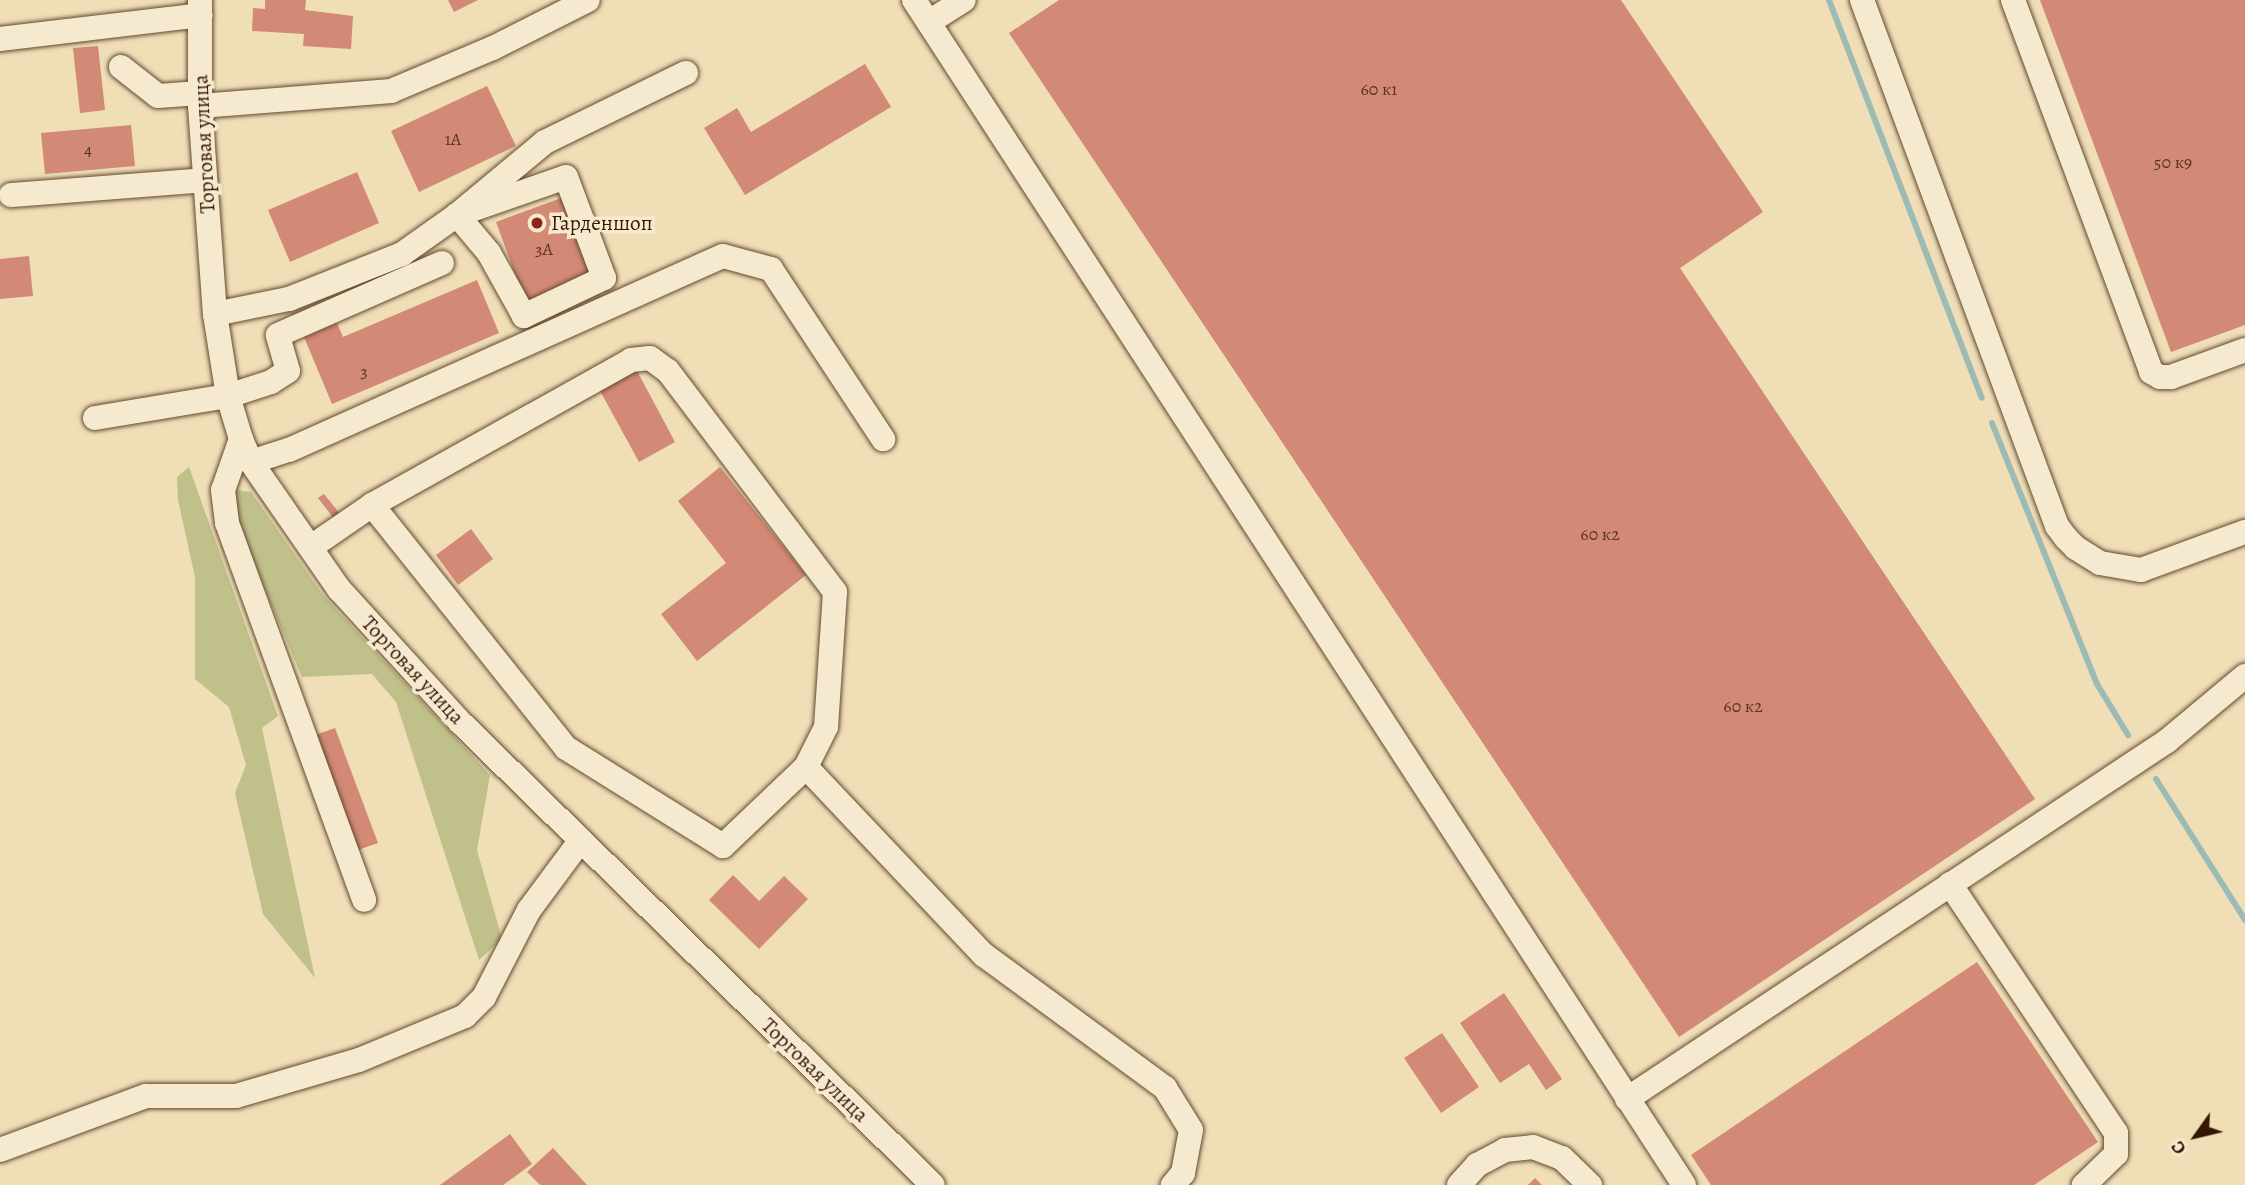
<!DOCTYPE html>
<meta charset="utf-8">
<style>
body{margin:0}
#map{position:relative;width:2245px;height:1185px;overflow:hidden;background:#efdeb6;font-family:Alegreya,serif}
div>[style]{position:absolute}
.green>*{inset:0;background:#bfc08a}
.stream>*{height:6px;margin:-3px;padding:0 3px;transform-origin:3px;border-radius:3px;background:#9cbbb5}
.building>*{inset:0;background:#d28975}
.roads{filter:drop-shadow(0 0 2px #644930) drop-shadow(0 0 2px #644930)}
.minor>*{height:24px;margin:-12px;padding:0 12px;transform-origin:12px;border-radius:12px;background:#f5ead0}
.dots>*{width:19px;height:19px;translate:-50% -50%;box-sizing:border-box;border:4px solid #f5ead0;border-radius:50%}
span{translate:-50% -50%;white-space:nowrap;text-align:center;line-height:1.15;-webkit-text-stroke:7px #f5ead0;paint-order:stroke}
.number-label{font-size:18px;color:#5d3420}
.number-label span{-webkit-text-stroke-width:0}
.street-label{font-size:21px;color:#361704}
.poi-label{font-size:21px;color:#361704}
.left{translate:0 -50%;text-align:left}
.north{position:absolute;left:2161px;top:1101px;width:70px;height:70px;-webkit-text-stroke:5px #f5ead0;paint-order:stroke;rotate:236deg;font-size:19px;font-weight:700;line-height:28px;text-align:center;color:#361704}
.north::after{content:'';display:block;margin:auto;width:24px;height:32px;background:#361704;clip-path:polygon(50% 0,100% 100%,50% 72%,0 100%)}
</style>
<div id="map">
<div class="green">
<div style="clip-path:polygon(189px 467px,278px 716px,262px 728px,315px 978px,263px 914px,235px 793px,246px 765px,229px 707px,195px 679px,195px 577px,178px 500px,177px 477px)"></div>
<div style="clip-path:polygon(236px 490px,251px 492px,323px 595px,490px 775px,477px 850px,502px 939px,479px 960px,396px 702px,372px 674px,302px 677px,235px 519px)"></div>
</div>
<div class="stream">
<div style="left:1829px;top:0;width:426px;rotate:69deg"></div>
<div style="left:1992px;top:423px;width:281px;rotate:68.1deg"></div>
<div style="left:2097px;top:684px;width:60px;rotate:58.7deg"></div>
<div style="left:2156px;top:779px;width:167px;rotate:57.7deg"></div>
</div>
<div class="building">
<div style="clip-path:polygon(265px 0,306px 0,305px 10px,353px 16px,351px 49px,303px 46px,304px 34px,252px 31px,253px 8px,265px 9px)"></div>
<div style="clip-path:polygon(448px 0,478px 0,454px 12px)"></div>
<div style="clip-path:polygon(1059px 0,1621px 0,1763px 212px,1680px 268px,2035px 799px,1679px 1037px,1009px 33px)"></div>
<div style="clip-path:polygon(2040px 0,2245px 0,2245px 325px,2171px 352px)"></div>
<div style="clip-path:polygon(98px 46px,105px 110px,80px 113px,73px 48px)"></div>
<div style="clip-path:polygon(865px 64px,891px 107px,745px 195px,704px 128px,737px 108px,751px 132px)"></div>
<div style="clip-path:polygon(487px 86px,516px 146px,419px 192px,391px 131px)"></div>
<div style="clip-path:polygon(131px 125px,135px 166px,45px 174px,41px 133px)"></div>
<div style="clip-path:polygon(357px 172px,379px 223px,290px 262px,268px 210px)"></div>
<div style="clip-path:polygon(564px 197px,593px 276px,525px 301px,496px 222px)"></div>
<div style="clip-path:polygon(29px 256px,33px 296px,0 299px,0 259px)"></div>
<div style="clip-path:polygon(477px 280px,499px 333px,332px 404px,304px 337px,337px 323px,343px 337px)"></div>
<div style="clip-path:polygon(636px 369px,675px 442px,639px 462px,599px 389px)"></div>
<div style="clip-path:polygon(720px 467px,806px 575px,697px 661px,661px 614px,726px 563px,678px 501px)"></div>
<div style="clip-path:polygon(324px 494px,341px 515px,335px 520px,318px 498px)"></div>
<div style="clip-path:polygon(471px 529px,493px 559px,458px 585px,436px 555px)"></div>
<div style="clip-path:polygon(335px 728px,378px 843px,358px 850px,315px 735px)"></div>
<div style="clip-path:polygon(733px 875px,759px 901px,784px 876px,808px 899px,759px 949px,709px 900px)"></div>
<div style="clip-path:polygon(1977px 962px,2098px 1142px,2034px 1185px,1711px 1185px,1691px 1155px)"></div>
<div style="clip-path:polygon(1504px 993px,1562px 1079px,1546px 1090px,1529px 1064px,1500px 1083px,1460px 1023px)"></div>
<div style="clip-path:polygon(1442px 1033px,1479px 1087px,1441px 1113px,1404px 1058px)"></div>
<div style="clip-path:polygon(510px 1134px,532px 1164px,503px 1185px,440px 1185px)"></div>
<div style="clip-path:polygon(553px 1148px,587px 1185px,540px 1185px,527px 1172px)"></div>
<div style="clip-path:polygon(1535px 1178px,1542px 1185px,1528px 1185px)"></div>
</div>
<div class="roads">
<div class="minor">
<div style="left:200px;top:0;width:106px;rotate:90deg"></div>
<div style="left:200px;top:106px;width:209px;rotate:85.9deg"></div>
<div style="left:215px;top:314px;width:83px;rotate:81deg"></div>
<div style="left:228px;top:396px;width:45px;rotate:73.2deg"></div>
<div style="left:241px;top:439px;width:25px;rotate:67deg"></div>
<div style="left:251px;top:462px;width:155px;rotate:55.3deg"></div>
<div style="left:339px;top:589px;width:181px;rotate:47.7deg"></div>
<div style="left:461px;top:723px;width:660px;rotate:44.39deg"></div>
<div style="left:914px;top:0;width:1413px;rotate:56.98deg"></div>
<div style="left:1862px;top:0;width:561px;rotate:69.66deg"></div>
<div style="left:2057px;top:526px;width:15px;rotate:53deg"></div>
<div style="left:2066px;top:538px;width:14px;rotate:45deg"></div>
<div style="left:2076px;top:548px;width:28px;rotate:32deg"></div>
<div style="left:2100px;top:563px;width:42px;rotate:9.7deg"></div>
<div style="left:2141px;top:570px;width:111px;rotate:-20.1deg"></div>
<div style="left:2013px;top:0;width:397px;rotate:69.6deg"></div>
<div style="left:2151px;top:372px;width:10px;rotate:29deg"></div>
<div style="left:2160px;top:377px;width:11px"></div>
<div style="left:2171px;top:377px;width:79px;rotate:-20deg"></div>
<div style="left:929px;top:22px;width:41px;rotate:-32.2deg"></div>
<div style="left:0;top:39px;width:202px;rotate:-6.8deg"></div>
<div style="left:121px;top:67px;width:47px;rotate:38.1deg"></div>
<div style="left:158px;top:96px;width:42px;rotate:-4.1deg"></div>
<div style="left:200px;top:106px;width:192px;rotate:-4.5deg"></div>
<div style="left:391px;top:91px;width:111px;rotate:-22.9deg"></div>
<div style="left:493px;top:48px;width:106px;rotate:-26.8deg"></div>
<div style="left:566px;top:177px;width:108px;rotate:69.4deg"></div>
<div style="left:604px;top:278px;width:89px;rotate:154.6deg"></div>
<div style="left:524px;top:316px;width:72px;rotate:-119.1deg"></div>
<div style="left:489px;top:253px;width:50px;rotate:-130.1deg"></div>
<div style="left:457px;top:215px;width:115px;rotate:-19.2deg"></div>
<div style="left:11px;top:195px;width:194px;rotate:-4.4deg"></div>
<div style="left:215px;top:314px;width:76px;rotate:-11.5deg"></div>
<div style="left:289px;top:299px;width:122px;rotate:-21.7deg"></div>
<div style="left:402px;top:254px;width:67px;rotate:-35.3deg"></div>
<div style="left:457px;top:215px;width:114px;rotate:-39.7deg"></div>
<div style="left:545px;top:142px;width:157px;rotate:-26.1deg"></div>
<div style="left:95px;top:418px;width:135px;rotate:-9.4deg"></div>
<div style="left:228px;top:396px;width:45px;rotate:-18deg"></div>
<div style="left:271px;top:382px;width:20px;rotate:-33deg"></div>
<div style="left:288px;top:371px;width:37px;rotate:-106deg"></div>
<div style="left:278px;top:335px;width:179px;rotate:-23.7deg"></div>
<div style="left:241px;top:439px;width:54px;rotate:109.4deg"></div>
<div style="left:223px;top:490px;width:33px;rotate:83deg"></div>
<div style="left:227px;top:523px;width:401px;rotate:70deg"></div>
<div style="left:251px;top:462px;width:40px;rotate:-18deg"></div>
<div style="left:289px;top:450px;width:475px;rotate:-24.1deg"></div>
<div style="left:723px;top:256px;width:50px;rotate:15.2deg"></div>
<div style="left:771px;top:269px;width:204px;rotate:56.6deg"></div>
<div style="left:311px;top:547px;width:74px;rotate:-34.5deg"></div>
<div style="left:372px;top:505px;width:297px;rotate:-29.2deg"></div>
<div style="left:631px;top:360px;width:19px;rotate:-6deg"></div>
<div style="left:650px;top:358px;width:22px;rotate:36deg"></div>
<div style="left:668px;top:371px;width:277px;rotate:52.9deg"></div>
<div style="left:835px;top:592px;width:135px;rotate:93.8deg"></div>
<div style="left:826px;top:727px;width:45px;rotate:116.6deg"></div>
<div style="left:806px;top:767px;width:115px;rotate:136.4deg"></div>
<div style="left:723px;top:846px;width:185px;rotate:-148deg"></div>
<div style="left:566px;top:748px;width:311px;rotate:-128.6deg"></div>
<div style="left:806px;top:767px;width:259px;rotate:46.6deg"></div>
<div style="left:984px;top:955px;width:225px;rotate:36.3deg"></div>
<div style="left:1165px;top:1088px;width:49px;rotate:58.2deg"></div>
<div style="left:1191px;top:1130px;width:44px;rotate:100.5deg"></div>
<div style="left:1183px;top:1173px;width:16px;rotate:130deg"></div>
<div style="left:1950px;top:884px;width:299px;rotate:56.3deg"></div>
<div style="left:2116px;top:1133px;width:21px;rotate:90deg"></div>
<div style="left:2116px;top:1154px;width:45px;rotate:135.9deg"></div>
<div style="left:1627px;top:1099px;width:648px;rotate:-33.54deg"></div>
<div style="left:2167px;top:741px;width:102px;rotate:-39.8deg"></div>
<div style="left:0;top:1150px;width:156px;rotate:-20.3deg"></div>
<div style="left:146px;top:1096px;width:90px"></div>
<div style="left:236px;top:1096px;width:128px;rotate:-16.3deg"></div>
<div style="left:359px;top:1060px;width:115px;rotate:-22.5deg"></div>
<div style="left:465px;top:1016px;width:27px;rotate:-45deg"></div>
<div style="left:484px;top:997px;width:98px;rotate:-62.7deg"></div>
<div style="left:529px;top:910px;width:87px;rotate:-53.4deg"></div>
<div style="left:1459px;top:1185px;width:27px;rotate:-48deg"></div>
<div style="left:1477px;top:1165px;width:32px;rotate:-28deg"></div>
<div style="left:1505px;top:1150px;width:28px;rotate:-6deg"></div>
<div style="left:1533px;top:1147px;width:31px;rotate:21deg"></div>
<div style="left:1562px;top:1158px;width:39px;rotate:44deg"></div>
</div>
</div>
<div class="dots">
<div style="left:537px;top:223px;background:#8f2418"></div>
</div>
<div class="number-label">
<span style="left:1379px;top:89px">60 к1</span>
<span style="left:453px;top:139px">1А</span>
<span style="left:88px;top:149px">4</span>
<span style="left:2173px;top:162px">50 к9</span>
<span style="left:544px;top:249px">3А</span>
<span style="left:364px;top:371px">3</span>
<span style="left:1600px;top:534px">60 к2</span>
<span style="left:1743px;top:706px">60 к2</span>
</div>
<div class="street-label">
<span style="left:204px;top:144px;rotate:-93deg">Торговая улица</span>
<span style="left:413px;top:670px;rotate:47deg">Торговая улица</span>
<span style="left:815px;top:1070px;rotate:44deg">Торговая улица</span>
</div>
<div class="poi-label">
<span class="left" style="left:551px;top:223px">Гарденшоп</span>
</div>
<div class="north">С</div>
</div>
